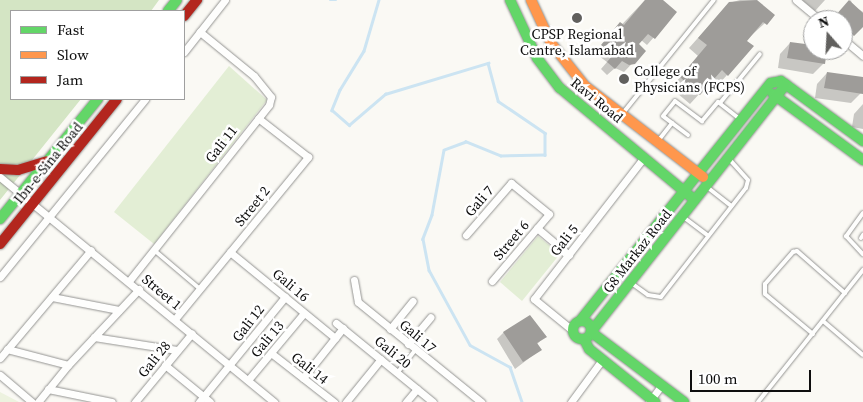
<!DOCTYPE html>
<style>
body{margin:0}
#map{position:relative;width:863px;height:402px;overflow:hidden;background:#faf9f4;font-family:"Source Serif 4",serif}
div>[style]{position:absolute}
.green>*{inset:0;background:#e3eed5}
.forest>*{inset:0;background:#d4e5c4}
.pitch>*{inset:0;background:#edf2df}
.shadow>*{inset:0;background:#0003}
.stream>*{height:2.5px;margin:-1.25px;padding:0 1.25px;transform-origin:1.25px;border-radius:1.25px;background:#cce4f2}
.building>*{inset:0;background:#9e9c99}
.roads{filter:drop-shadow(0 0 1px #949492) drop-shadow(0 0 1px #949492)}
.lane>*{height:4px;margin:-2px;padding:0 2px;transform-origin:2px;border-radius:2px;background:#fefefd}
.street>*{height:7px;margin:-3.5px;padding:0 3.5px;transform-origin:3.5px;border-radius:3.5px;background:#fefefd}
.fast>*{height:10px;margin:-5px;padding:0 5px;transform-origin:5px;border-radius:5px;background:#63d668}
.fast>.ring{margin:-5px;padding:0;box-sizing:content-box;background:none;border:10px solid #63d668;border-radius:50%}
.slow>*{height:10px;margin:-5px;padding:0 5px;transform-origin:5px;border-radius:5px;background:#ff974d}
.jam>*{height:10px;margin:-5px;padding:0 5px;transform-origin:5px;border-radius:5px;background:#b3261e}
.dots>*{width:14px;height:14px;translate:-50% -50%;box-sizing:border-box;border:2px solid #fff;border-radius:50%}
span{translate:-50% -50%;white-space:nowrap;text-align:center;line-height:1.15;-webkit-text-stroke:5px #fff;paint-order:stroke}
.poi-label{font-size:14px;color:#0e0e0e}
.left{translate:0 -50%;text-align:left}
.street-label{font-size:14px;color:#0e0e0e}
.legend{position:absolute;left:10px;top:10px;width:175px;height:90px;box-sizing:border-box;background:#fff;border:1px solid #9f9f9f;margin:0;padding:6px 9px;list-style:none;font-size:15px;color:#0e0e0e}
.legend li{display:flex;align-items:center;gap:10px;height:25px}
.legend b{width:25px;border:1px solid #9f9f9f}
.north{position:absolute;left:803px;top:10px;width:50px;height:50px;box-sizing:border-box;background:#fff;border:1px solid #9f9f9f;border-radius:50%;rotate:341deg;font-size:14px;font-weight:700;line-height:20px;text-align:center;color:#0e0e0e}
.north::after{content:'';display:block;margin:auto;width:18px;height:22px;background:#61605e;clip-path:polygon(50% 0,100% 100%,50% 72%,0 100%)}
.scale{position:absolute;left:690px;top:370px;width:121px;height:22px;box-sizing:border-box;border:2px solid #0e0e0e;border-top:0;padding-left:6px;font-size:15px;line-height:18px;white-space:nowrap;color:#0e0e0e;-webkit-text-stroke:4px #fff;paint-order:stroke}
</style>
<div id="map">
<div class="green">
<div style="clip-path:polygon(229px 66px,267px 100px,154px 244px,114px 212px)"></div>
<div style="clip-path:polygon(538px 236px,560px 254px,522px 301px,500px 282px)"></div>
</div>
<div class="forest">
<div style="clip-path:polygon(0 0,159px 0,151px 11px,11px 11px,11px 99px,81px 99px,0 200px)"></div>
</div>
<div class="pitch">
<div style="clip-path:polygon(0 392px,19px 402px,0 402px)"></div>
</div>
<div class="shadow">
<div style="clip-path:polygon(645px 0,661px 0,676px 12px,647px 45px,641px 40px,637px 45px,644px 51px,624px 72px,615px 68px,607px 75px,601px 69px,607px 62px,595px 53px)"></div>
<div style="clip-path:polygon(740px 0,755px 0,774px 15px,745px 41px,727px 75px,718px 85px,712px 80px,690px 104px,671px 88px,698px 56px,689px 48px,729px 3px)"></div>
<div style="clip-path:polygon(802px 0,825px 0,815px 11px)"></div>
<div style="clip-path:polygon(851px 0,852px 5px,863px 12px,863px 25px,848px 40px,843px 34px,843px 20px,832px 20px)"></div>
<div style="clip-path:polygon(790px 43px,826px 50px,824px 63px,813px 74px,778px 68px,780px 54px)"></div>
<div style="clip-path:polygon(827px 73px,863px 79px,861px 93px,851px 103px,815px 98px,817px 84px)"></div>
<div style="clip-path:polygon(863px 104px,863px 129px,852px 127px,854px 114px)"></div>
<div style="clip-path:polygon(504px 332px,545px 337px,537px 344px,540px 350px,515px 369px,497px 339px)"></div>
</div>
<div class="stream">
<div style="left:330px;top:0;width:6px"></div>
<div style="left:379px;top:0;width:53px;rotate:106.4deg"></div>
<div style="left:364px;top:51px;width:46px;rotate:121.6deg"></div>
<div style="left:340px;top:90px;width:22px;rotate:112deg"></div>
<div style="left:332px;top:110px;width:23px;rotate:41deg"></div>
<div style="left:349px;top:125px;width:48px;rotate:-40.7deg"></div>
<div style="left:385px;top:94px;width:108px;rotate:-16.8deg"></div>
<div style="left:488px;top:63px;width:39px;rotate:75deg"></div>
<div style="left:498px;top:101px;width:57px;rotate:34.2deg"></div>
<div style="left:545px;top:133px;width:22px;rotate:90deg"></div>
<div style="left:545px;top:155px;width:44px;rotate:178.7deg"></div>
<div style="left:501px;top:156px;width:38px;rotate:-158deg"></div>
<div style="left:466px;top:142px;width:23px;rotate:160deg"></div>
<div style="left:444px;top:150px;width:66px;rotate:100.5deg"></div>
<div style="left:432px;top:215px;width:26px;rotate:111deg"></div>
<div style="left:423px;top:239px;width:32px;rotate:79deg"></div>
<div style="left:429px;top:270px;width:85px;rotate:61.3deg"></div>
<div style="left:470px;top:345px;width:46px;rotate:28.8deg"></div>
<div style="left:510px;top:367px;width:37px;rotate:71deg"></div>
</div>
<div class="building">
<div style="clip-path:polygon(645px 0,663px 0,677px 12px,655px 39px,648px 34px,639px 44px,646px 51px,635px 64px,629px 65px,622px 61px,615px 69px,607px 62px,613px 55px,601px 45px,620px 22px,624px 25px)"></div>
<div style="clip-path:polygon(757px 0,775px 15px,767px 25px,763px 22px,747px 41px,754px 46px,728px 76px,722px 70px,700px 95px,680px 77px,707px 45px,698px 38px,729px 2px)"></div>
<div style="clip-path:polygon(849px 0,863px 13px,863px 27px,854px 36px,845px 27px,843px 20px,835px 16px)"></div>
<div style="clip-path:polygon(790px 42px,813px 45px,813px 50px,827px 50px,825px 64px,787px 58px)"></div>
<div style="clip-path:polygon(827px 72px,863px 77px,863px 94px,824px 88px)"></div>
<div style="clip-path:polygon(530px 315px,547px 337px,537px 343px,542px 350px,523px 362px,503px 332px)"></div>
</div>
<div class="roads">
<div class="lane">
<div style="left:720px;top:103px;width:63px;rotate:-50.8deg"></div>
<div style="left:623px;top:113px;width:145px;rotate:-51.2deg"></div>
<div style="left:688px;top:135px;width:31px;rotate:-143deg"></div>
<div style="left:663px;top:116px;width:19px;rotate:-51deg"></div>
<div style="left:675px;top:101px;width:34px;rotate:37deg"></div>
<div style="left:702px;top:121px;width:25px;rotate:-50deg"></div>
<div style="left:718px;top:102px;width:28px;rotate:38deg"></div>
<div style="left:658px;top:141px;width:23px;rotate:-52deg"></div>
<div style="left:707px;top:187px;width:31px;rotate:38deg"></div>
<div style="left:863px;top:213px;width:29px;rotate:126deg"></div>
<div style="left:846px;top:236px;width:25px;rotate:47deg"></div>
<div style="left:682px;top:216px;width:31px;rotate:37deg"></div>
<div style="left:861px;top:238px;width:4px;rotate:-56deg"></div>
<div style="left:154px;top:250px;width:60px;rotate:40.3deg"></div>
<div style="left:630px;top:282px;width:22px;rotate:36deg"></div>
<div style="left:648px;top:295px;width:13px;rotate:9deg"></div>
<div style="left:661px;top:297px;width:138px;rotate:-52.1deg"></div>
<div style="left:746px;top:188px;width:8px;rotate:-76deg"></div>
<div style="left:748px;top:180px;width:28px;rotate:-132deg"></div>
<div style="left:823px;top:321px;width:52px;rotate:40.4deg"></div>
<div style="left:813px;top:334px;width:62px;rotate:-140.2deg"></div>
<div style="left:765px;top:294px;width:10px;rotate:-90deg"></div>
<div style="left:765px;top:284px;width:43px;rotate:-48.8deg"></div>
<div style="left:793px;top:252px;width:4px;rotate:-14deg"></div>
<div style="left:797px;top:251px;width:64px;rotate:41.2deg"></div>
<div style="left:398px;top:372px;width:28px;rotate:-52deg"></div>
<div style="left:758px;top:402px;width:169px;rotate:-51.5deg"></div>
</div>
<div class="street">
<div style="left:796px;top:0;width:31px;rotate:40deg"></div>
<div style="left:843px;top:39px;width:26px;rotate:40deg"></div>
<div style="left:184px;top:52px;width:66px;rotate:-51.7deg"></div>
<div style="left:0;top:177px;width:355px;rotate:39.4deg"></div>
<div style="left:537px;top:228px;width:42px;rotate:40.2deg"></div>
<div style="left:466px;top:235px;width:69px;rotate:-49.1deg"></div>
<div style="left:511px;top:183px;width:49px;rotate:39.2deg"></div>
<div style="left:549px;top:214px;width:88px;rotate:130.4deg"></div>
<div style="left:230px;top:252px;width:136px;rotate:39.3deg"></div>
<div style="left:0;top:277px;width:230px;rotate:-50.8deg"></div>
<div style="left:354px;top:280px;width:22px;rotate:80deg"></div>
<div style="left:358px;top:302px;width:159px;rotate:39.1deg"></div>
<div style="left:129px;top:281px;width:225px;rotate:-51.5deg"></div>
<div style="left:269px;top:105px;width:8px;rotate:-76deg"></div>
<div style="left:271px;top:97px;width:27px;rotate:-129deg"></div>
<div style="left:254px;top:76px;width:70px;rotate:-140.8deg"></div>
<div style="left:52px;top:297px;width:68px;rotate:11deg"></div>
<div style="left:175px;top:319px;width:210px;rotate:-50.6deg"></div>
<div style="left:308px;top:157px;width:63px;rotate:-142deg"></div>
<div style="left:336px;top:323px;width:125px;rotate:39.2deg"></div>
<div style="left:390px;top:329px;width:36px;rotate:-51deg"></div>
<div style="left:572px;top:330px;width:49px;rotate:-140.8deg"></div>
<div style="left:534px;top:299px;width:180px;rotate:-52.2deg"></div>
<div style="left:94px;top:337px;width:84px;rotate:8.9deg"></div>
<div style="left:408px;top:344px;width:35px;rotate:-50deg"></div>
<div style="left:7px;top:349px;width:63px;rotate:14.7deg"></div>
<div style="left:68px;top:365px;width:104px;rotate:-46.9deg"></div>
<div style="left:271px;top:353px;width:80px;rotate:37.9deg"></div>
<div style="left:0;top:358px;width:141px;rotate:-49.9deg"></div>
<div style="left:165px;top:365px;width:58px;rotate:39.4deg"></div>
<div style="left:0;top:375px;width:42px;rotate:40.2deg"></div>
<div style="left:303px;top:378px;width:64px;rotate:-51.3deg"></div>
<div style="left:248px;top:380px;width:87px;rotate:-50.1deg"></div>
<div style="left:48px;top:389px;width:65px;rotate:11.5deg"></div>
<div style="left:38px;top:402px;width:48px;rotate:-51deg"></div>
<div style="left:135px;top:402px;width:89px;rotate:-50.4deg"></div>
<div style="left:199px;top:402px;width:136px;rotate:-50.7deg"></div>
<div style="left:346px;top:402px;width:55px;rotate:-50.9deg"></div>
<div style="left:406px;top:402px;width:17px;rotate:-50deg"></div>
<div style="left:571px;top:402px;width:52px;rotate:-53.6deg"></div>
<div style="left:649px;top:402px;width:21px;rotate:-53deg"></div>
</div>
<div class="fast">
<div style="left:510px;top:0;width:64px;rotate:65deg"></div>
<div style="left:537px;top:58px;width:38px;rotate:53deg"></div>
<div style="left:560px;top:88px;width:175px;rotate:39.7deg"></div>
<div style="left:168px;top:11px;width:14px;rotate:-51deg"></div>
<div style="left:773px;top:94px;width:112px;rotate:36.3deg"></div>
<div style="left:0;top:219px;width:155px;rotate:-50.8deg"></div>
<div class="ring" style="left:573px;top:321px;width:8px;height:8px"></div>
<div style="left:580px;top:321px;width:305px;rotate:-51.3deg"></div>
<div style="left:771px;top:83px;width:10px;rotate:-11deg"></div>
<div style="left:781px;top:81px;width:102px;rotate:36.2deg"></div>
<div style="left:584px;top:339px;width:11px;rotate:63deg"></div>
<div style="left:589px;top:349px;width:85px;rotate:38.8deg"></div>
<div style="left:684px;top:402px;width:116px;rotate:-143deg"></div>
<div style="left:591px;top:332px;width:315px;rotate:-51.8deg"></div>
</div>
<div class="slow">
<div style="left:531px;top:0;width:47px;rotate:65.1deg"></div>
<div style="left:551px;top:43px;width:55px;rotate:51.7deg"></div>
<div style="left:585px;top:86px;width:149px;rotate:37.6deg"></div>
</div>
<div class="jam">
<div style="left:184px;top:16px;width:21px;rotate:-51deg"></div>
<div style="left:0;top:169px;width:18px;rotate:3deg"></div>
<div style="left:18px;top:170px;width:30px;rotate:-17deg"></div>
<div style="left:0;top:244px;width:186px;rotate:-51.1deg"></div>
</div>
</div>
<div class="dots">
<div style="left:577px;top:18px;background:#61605e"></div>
<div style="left:624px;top:79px;background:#61605e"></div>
</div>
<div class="poi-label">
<span style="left:577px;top:42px">CPSP Regional<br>Centre, Islamabad</span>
<span class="left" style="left:634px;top:79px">College of<br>Physicians (FCPS)</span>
</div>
<div class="street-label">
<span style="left:597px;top:100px;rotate:39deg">Ravi Road</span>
<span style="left:221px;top:144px;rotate:-52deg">Gali 11</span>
<span style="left:48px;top:163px;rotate:-51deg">Ibn-e-Sina Road</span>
<span style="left:479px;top:201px;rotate:-49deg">Gali 7</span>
<span style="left:252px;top:206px;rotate:-51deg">Street 2</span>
<span style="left:511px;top:240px;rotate:-50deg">Street 6</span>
<span style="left:564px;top:240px;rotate:-52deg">Gali 5</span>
<span style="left:637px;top:251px;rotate:-52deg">G8 Markaz Road</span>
<span style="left:291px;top:285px;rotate:40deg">Gali 16</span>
<span style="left:162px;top:292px;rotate:40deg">Street 1</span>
<span style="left:248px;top:323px;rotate:-52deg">Gali 12</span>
<span style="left:418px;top:336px;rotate:40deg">Gali 17</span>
<span style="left:267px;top:339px;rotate:-50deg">Gali 13</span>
<span style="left:393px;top:352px;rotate:39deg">Gali 20</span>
<span style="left:154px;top:359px;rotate:-51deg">Gali 28</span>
<span style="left:310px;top:368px;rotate:38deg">Gali 14</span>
</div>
<ul class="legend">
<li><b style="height:6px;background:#63d668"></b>Fast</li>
<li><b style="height:6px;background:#ff974d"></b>Slow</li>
<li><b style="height:6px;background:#b3261e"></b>Jam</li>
</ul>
<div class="north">N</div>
<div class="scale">100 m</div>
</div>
